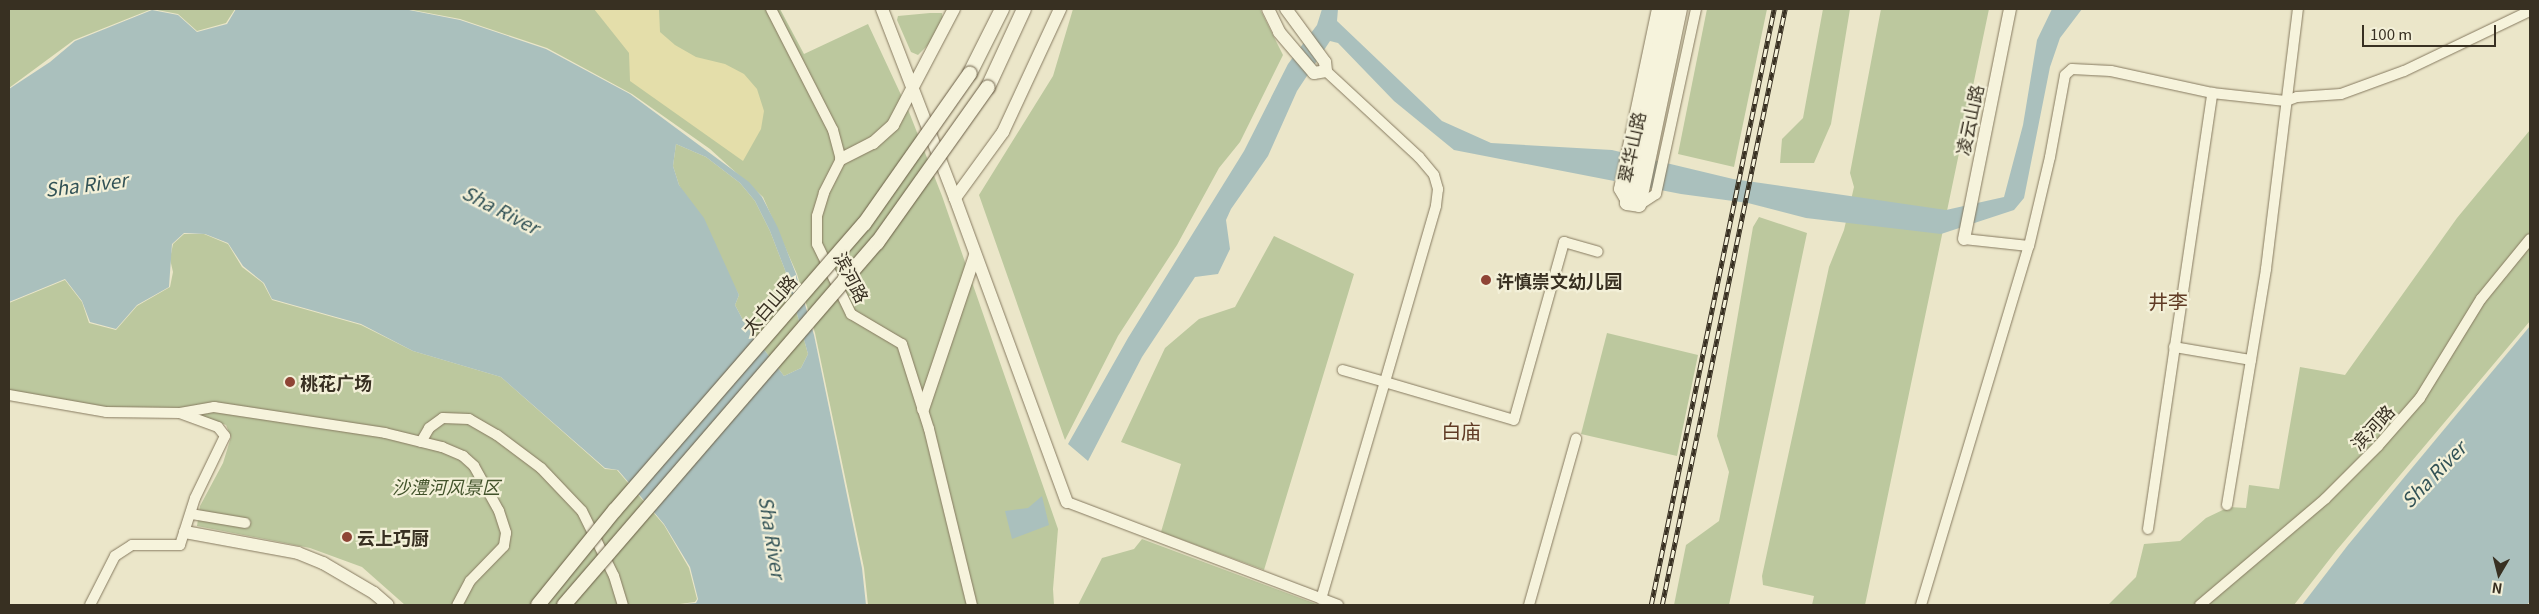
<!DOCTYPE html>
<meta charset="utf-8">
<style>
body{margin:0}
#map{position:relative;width:2539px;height:614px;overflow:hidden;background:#ebe6c9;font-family:Georgia,"Noto Sans SC",serif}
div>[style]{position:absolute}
.green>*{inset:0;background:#bcc89e}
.sand>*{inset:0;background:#e4deaa}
.water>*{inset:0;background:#aac0bd}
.roads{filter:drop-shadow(0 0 1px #867a60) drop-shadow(0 0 1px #867a60)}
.minor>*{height:10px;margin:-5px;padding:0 5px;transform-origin:5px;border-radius:5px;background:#f6f3dc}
.tertiary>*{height:12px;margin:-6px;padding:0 6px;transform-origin:6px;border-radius:6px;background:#f6f3dc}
.secondary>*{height:14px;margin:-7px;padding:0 7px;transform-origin:7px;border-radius:7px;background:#f6f3dc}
.rail>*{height:4.5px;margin-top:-2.25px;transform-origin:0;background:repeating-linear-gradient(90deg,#f3f0d8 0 8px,#383022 0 16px);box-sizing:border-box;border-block:1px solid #383022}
.bridges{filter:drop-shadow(0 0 1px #685b43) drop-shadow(0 0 1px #685b43)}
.secondary-bridge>*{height:14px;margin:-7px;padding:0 7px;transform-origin:7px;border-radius:7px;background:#f6f3dc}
.dots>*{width:14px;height:14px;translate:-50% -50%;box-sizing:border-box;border:2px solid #f3f0d8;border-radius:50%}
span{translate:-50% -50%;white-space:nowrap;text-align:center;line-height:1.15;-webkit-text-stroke:4.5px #f3f0d8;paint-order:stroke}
.street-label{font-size:18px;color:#383022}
.poi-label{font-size:18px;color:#383022;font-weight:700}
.left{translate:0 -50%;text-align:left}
.park-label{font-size:18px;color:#41522a;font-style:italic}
.water-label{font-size:19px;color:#325256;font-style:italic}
.quarter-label{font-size:20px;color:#603b25}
.frame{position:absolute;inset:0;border:10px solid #383022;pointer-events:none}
.north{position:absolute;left:2474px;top:549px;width:50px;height:50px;-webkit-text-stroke:4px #f3f0d8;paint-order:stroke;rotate:188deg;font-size:14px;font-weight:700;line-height:20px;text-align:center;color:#383022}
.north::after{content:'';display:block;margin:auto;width:18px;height:22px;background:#383022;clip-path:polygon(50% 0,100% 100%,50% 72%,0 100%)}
.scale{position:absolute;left:2362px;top:25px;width:134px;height:22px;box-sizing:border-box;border:2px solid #383022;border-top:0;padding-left:6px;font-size:15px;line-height:18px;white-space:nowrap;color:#383022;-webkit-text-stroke:4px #f3f0d8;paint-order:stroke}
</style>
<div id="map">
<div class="green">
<div style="clip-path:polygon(9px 9px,235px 9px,226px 23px,197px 31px,178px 14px,152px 9px,74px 40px,9px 88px)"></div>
<div style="clip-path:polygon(407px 9px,780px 9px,804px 54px,868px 24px,909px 112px,942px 196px,1058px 529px,1053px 589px,1054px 605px,868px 605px,864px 568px,815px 333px,797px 274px,763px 197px,710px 149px,632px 94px,547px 48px,460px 19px)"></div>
<div style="clip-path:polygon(1073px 9px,1260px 9px,1283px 55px,1240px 142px,1219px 168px,1177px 245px,1118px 336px,1065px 440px,979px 195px,1053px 76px)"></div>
<div style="clip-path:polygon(1707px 9px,1767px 9px,1734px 167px,1678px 154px)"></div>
<div style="clip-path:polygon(1823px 9px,1850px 9px,1831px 124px,1814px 163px,1780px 163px,1782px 139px,1803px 118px)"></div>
<div style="clip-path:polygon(1881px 9px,1989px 9px,1865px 605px,1812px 605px,1814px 596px,1763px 585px,1762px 576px,1829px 267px,1844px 230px,1854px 187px,1850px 173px)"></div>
<div style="clip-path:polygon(930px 13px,942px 13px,943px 19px,928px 45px,918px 55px,911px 52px,897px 20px,898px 16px)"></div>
<div style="clip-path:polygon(2530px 130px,2530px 321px,2336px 551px,2294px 605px,2108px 605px,2136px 577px,2144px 544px,2180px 541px,2206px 518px,2229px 507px,2246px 508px,2249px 485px,2279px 489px,2300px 367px,2345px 375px,2457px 218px)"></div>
<div style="clip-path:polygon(676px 144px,706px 157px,740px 183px,755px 201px,770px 231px,785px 270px,808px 354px,801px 368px,784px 376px,745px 324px,735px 305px,739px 295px,679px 185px,673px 166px)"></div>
<div style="clip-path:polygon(1759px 217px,1807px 233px,1729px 605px,1674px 605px,1686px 545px,1719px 521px,1729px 472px,1717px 436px,1753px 227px)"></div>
<div style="clip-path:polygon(184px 234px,204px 234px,228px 244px,242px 267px,263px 283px,272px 300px,361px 325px,413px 351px,501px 377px,605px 469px,617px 470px,664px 525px,689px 568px,697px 599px,695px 602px,672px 605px,405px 605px,362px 567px,310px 548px,197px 526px,200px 506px,223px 463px,231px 437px,226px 425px,195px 414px,113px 411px,9px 392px,9px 303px,65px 280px,82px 302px,89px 323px,116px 330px,137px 306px,170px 287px,173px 272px,170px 259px,173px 244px)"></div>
<div style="clip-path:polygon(1274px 236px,1354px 274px,1264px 570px,1161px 532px,1181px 464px,1121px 442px,1165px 348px,1199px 319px,1235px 307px)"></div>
<div style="clip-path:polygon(1607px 333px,1698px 355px,1677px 456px,1581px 434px)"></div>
<div style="clip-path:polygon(1142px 539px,1319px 605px,1078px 605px,1102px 558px,1134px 549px)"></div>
</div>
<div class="sand">
<div style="clip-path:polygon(594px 9px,659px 9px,660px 32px,675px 45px,696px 57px,725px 64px,744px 74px,757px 89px,764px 111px,761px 129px,743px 161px,630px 81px,629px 53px)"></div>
</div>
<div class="water">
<div style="clip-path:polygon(evenodd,236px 9px,404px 9px,460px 20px,546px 49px,630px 94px,749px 182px,762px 197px,778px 228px,796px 274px,814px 335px,862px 568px,866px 605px,673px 605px,696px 603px,698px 599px,690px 567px,664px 524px,618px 470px,605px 468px,501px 377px,413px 351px,361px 324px,272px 299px,264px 283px,243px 266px,228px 243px,205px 234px,184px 233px,172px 244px,169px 287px,137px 305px,116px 329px,90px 322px,82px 301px,65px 279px,9px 302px,9px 89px,50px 62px,75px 41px,152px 10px,178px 15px,197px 32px,227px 24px,236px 9px,676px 144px,706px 157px,740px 183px,755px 201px,770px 231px,785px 270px,808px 354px,801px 368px,784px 376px,745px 324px,735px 305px,739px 295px,704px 218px,679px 185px,673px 166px,676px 144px)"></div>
<div style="clip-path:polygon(1322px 9px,1338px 9px,1337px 21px,1442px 121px,1491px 143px,1612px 150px,1733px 179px,1946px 210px,2004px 197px,2023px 125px,2037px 40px,2052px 9px,2082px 9px,2060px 38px,2050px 67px,2024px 198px,2014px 210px,1941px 234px,1806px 218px,1748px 203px,1681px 194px,1454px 150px,1394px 101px,1338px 43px,1330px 41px,1297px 91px,1268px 156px,1231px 209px,1226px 220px,1230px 249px,1218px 274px,1195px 277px,1142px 357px,1088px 461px,1068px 444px,1128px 338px,1244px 151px,1288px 64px,1317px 25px)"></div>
<div style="clip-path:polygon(2530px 326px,2530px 601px,2527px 605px,2302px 605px,2348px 545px)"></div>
<div style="clip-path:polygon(1042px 496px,1049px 525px,1012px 539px,1005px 511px,1028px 508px)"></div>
</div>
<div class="roads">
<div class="minor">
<div style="left:771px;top:9px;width:136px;rotate:62.9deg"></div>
<div style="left:833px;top:130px;width:30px;rotate:75deg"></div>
<div style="left:841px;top:159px;width:38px;rotate:117deg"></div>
<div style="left:824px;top:193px;width:24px;rotate:107deg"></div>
<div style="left:817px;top:216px;width:28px;rotate:90deg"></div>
<div style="left:817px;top:244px;width:78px;rotate:64.1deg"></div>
<div style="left:851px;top:314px;width:59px;rotate:30.5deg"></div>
<div style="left:902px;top:344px;width:89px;rotate:72.4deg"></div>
<div style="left:929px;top:429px;width:181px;rotate:76.3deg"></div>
<div style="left:1326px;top:71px;width:127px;rotate:42.8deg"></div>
<div style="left:1419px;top:157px;width:23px;rotate:50deg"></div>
<div style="left:1434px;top:175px;width:15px;rotate:74deg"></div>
<div style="left:1438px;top:189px;width:17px;rotate:97deg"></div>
<div style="left:1436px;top:206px;width:183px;rotate:106.2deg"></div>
<div style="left:1385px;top:382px;width:44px;rotate:-164.1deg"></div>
<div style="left:1627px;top:203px;width:16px;rotate:-120deg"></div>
<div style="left:1619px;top:189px;width:184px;rotate:-78.1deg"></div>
<div style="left:1639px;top:205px;width:20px;rotate:-33deg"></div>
<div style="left:1656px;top:194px;width:189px;rotate:-77.8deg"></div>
<div style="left:1964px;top:239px;width:65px;rotate:6.1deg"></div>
<div style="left:2174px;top:347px;width:78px;rotate:9.6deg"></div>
<div style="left:9px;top:395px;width:98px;rotate:9.9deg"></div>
<div style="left:106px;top:412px;width:74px;rotate:0.8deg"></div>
<div style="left:180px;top:413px;width:35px;rotate:-10deg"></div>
<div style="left:214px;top:407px;width:173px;rotate:8.6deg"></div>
<div style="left:385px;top:433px;width:59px;rotate:13.8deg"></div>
<div style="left:442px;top:447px;width:23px;rotate:23deg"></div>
<div style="left:463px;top:456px;width:15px;rotate:42deg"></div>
<div style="left:474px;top:466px;width:51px;rotate:60.9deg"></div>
<div style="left:499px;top:511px;width:23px;rotate:72deg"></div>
<div style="left:506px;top:533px;width:13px;rotate:99deg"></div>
<div style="left:504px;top:546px;width:49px;rotate:134.2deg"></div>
<div style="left:470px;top:581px;width:27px;rotate:118deg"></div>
<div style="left:421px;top:442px;width:16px;rotate:-60deg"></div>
<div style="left:429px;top:428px;width:17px;rotate:-36deg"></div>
<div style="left:443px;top:418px;width:26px;rotate:2deg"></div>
<div style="left:469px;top:419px;width:32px;rotate:30deg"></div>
<div style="left:497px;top:435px;width:55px;rotate:36.9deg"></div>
<div style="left:541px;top:468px;width:59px;rotate:46.4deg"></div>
<div style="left:582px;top:511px;width:72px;rotate:63.8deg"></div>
<div style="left:614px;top:576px;width:30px;rotate:73deg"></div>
<div style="left:1067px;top:502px;width:290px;rotate:20.8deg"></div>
<div style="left:2227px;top:505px;width:239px;rotate:-80.6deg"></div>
<div style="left:2266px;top:269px;width:262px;rotate:-83deg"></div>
<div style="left:191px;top:514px;width:55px;rotate:9.5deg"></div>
<div style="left:2148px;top:529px;width:441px;rotate:-81.6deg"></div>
<div style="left:1321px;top:599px;width:226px;rotate:-73.6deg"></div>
<div style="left:1385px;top:382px;width:134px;rotate:16.4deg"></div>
<div style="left:1514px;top:420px;width:185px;rotate:-74.3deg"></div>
<div style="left:1564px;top:242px;width:35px;rotate:16deg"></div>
<div style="left:90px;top:605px;width:55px;rotate:-63deg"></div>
<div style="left:115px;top:556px;width:20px;rotate:-33deg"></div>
<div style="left:132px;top:545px;width:48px"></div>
<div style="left:180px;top:545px;width:49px;rotate:-72.3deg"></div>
<div style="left:195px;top:498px;width:69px;rotate:-64.2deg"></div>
<div style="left:225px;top:436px;width:11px;rotate:-128deg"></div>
<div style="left:218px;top:427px;width:40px;rotate:-159.8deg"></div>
<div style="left:1529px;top:605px;width:173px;rotate:-74.2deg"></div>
<div style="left:1921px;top:605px;width:375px;rotate:-73.3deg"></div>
<div style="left:2029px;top:246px;width:91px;rotate:-76.7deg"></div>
<div style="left:2050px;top:157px;width:83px;rotate:-79.6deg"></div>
<div style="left:2065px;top:75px;width:9px;rotate:-41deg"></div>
<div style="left:2072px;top:69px;width:39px;rotate:3deg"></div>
<div style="left:2111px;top:71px;width:103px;rotate:12.3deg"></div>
<div style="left:2212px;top:93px;width:74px;rotate:6.2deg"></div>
<div style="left:2286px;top:101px;width:12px;rotate:-20deg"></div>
<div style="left:2297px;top:97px;width:44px;rotate:-3.9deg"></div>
<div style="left:2341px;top:94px;width:67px;rotate:-20.1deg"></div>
<div style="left:2404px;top:71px;width:140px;rotate:-25.5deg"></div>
<div style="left:2200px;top:605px;width:164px;rotate:-40.3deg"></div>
<div style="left:2325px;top:499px;width:75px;rotate:-45deg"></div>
<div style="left:2378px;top:446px;width:64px;rotate:-48.8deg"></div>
<div style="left:2420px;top:398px;width:116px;rotate:-58.4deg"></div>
<div style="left:2481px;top:299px;width:77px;rotate:-50.8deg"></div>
</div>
<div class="tertiary">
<div style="left:882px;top:9px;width:203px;rotate:68.9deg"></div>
<div style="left:955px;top:198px;width:324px;rotate:69.8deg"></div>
<div style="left:1268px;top:9px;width:25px;rotate:64deg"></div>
<div style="left:1279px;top:32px;width:54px;rotate:49.5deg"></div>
<div style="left:1314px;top:73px;width:12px;rotate:-9deg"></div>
<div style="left:1326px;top:71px;width:9px;rotate:-96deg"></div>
<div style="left:1325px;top:62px;width:66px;rotate:-126.3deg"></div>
<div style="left:841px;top:159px;width:36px;rotate:-27deg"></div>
<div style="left:873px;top:143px;width:27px;rotate:-42deg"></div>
<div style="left:893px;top:125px;width:131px;rotate:-62.3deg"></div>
<div style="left:955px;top:198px;width:82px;rotate:-54deg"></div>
<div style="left:1003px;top:132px;width:136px;rotate:-65.1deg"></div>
<div style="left:1964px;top:239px;width:235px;rotate:-78.7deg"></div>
<div style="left:923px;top:409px;width:163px;rotate:-71.3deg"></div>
<div style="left:185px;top:532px;width:115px;rotate:10.5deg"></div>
<div style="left:298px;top:553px;width:27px;rotate:22deg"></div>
<div style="left:323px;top:563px;width:59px;rotate:30.5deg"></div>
<div style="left:374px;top:593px;width:18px;rotate:41deg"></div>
</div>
<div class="secondary">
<div style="left:1667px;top:9px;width:198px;rotate:101.7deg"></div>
<div style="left:1627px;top:203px;width:12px;rotate:9deg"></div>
<div style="left:1639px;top:205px;width:200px;rotate:-78.2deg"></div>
<div style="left:970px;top:73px;width:72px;rotate:-63.4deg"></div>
<div style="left:988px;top:87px;width:86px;rotate:-65.2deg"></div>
</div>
</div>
<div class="rail">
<div style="left:1651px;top:605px;width:609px;rotate:-78.34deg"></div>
<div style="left:1662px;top:605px;width:609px;rotate:-78.34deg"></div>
</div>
<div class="bridges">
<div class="secondary-bridge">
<div style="left:538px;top:605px;width:122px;rotate:-51deg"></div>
<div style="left:615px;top:510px;width:379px;rotate:-49deg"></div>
<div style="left:864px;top:224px;width:184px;rotate:-54.9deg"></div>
<div style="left:564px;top:605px;width:479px;rotate:-49.2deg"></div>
<div style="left:877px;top:243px;width:191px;rotate:-54.6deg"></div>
</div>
</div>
<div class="dots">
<div style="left:1486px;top:280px;background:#8f4435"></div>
<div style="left:290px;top:382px;background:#8f4435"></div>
<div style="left:347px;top:537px;background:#8f4435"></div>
</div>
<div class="street-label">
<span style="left:1969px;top:120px;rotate:-78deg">凌云山路</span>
<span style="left:1631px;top:147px;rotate:-78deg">翠华山路</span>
<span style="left:852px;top:277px;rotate:63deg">滨河路</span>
<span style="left:769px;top:304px;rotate:-49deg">太白山路</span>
<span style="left:2372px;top:427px;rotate:-47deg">滨河路</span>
</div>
<div class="poi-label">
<span class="left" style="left:1496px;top:280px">许慎崇文幼儿园</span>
<span class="left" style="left:300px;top:382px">桃花广场</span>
<span class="left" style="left:357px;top:537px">云上巧厨</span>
</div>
<div class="park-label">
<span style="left:446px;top:486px">沙澧河风景区</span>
</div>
<div class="water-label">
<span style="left:86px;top:184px;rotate:-7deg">Sha River</span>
<span style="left:501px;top:209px;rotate:27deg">Sha River</span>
<span style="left:2433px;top:474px;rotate:-46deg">Sha River</span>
<span style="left:773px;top:537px;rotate:81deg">Sha River</span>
</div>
<div class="quarter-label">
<span style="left:2168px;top:300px">井李</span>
<span style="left:1461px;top:430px">白庙</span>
</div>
<div class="frame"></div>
<div class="north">N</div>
<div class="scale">100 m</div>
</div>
